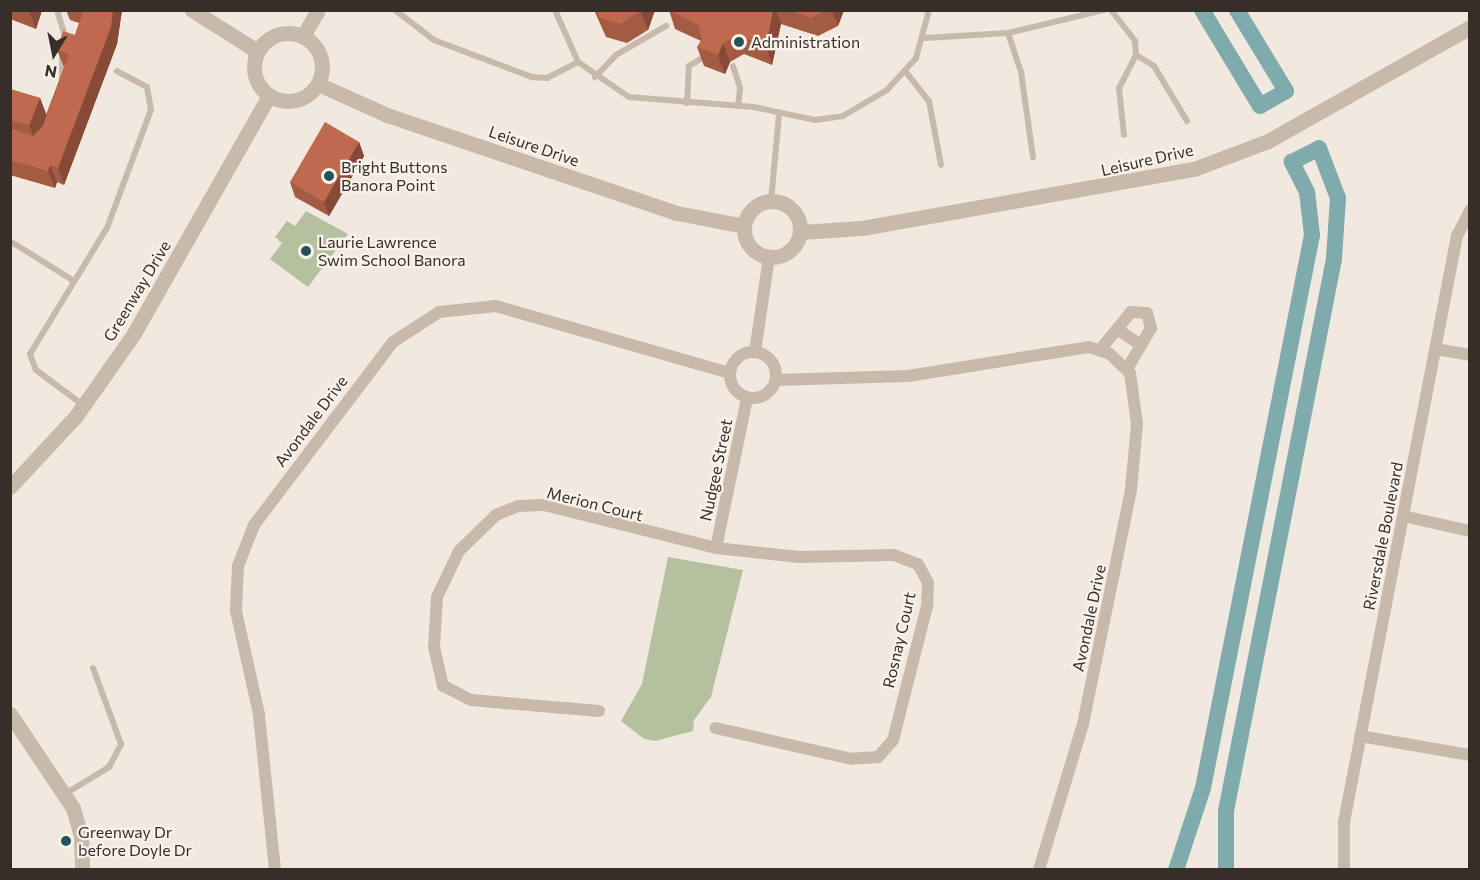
<!DOCTYPE html>
<style>
body{margin:0}
#map{position:relative;width:1480px;height:880px;overflow:hidden;background:#f1e8df;font-family:Commissioner,sans-serif}
div>[style]{position:absolute}
.green>*{inset:0;background:#b5c09f}
.canal>*{height:16px;margin:-8px;padding:0 8px;transform-origin:8px;border-radius:8px;background:#7fabad}
.service>*{height:6px;margin:-3px;padding:0 3px;transform-origin:3px;border-radius:3px;background:#c9b9ab}
.minor>*{height:12px;margin:-6px;padding:0 6px;transform-origin:6px;border-radius:6px;background:#c9b9ab}
.minor>.ring{margin:-6px;padding:0;box-sizing:content-box;background:none;border:12px solid #c9b9ab;border-radius:50%}
.tertiary>*{height:15px;margin:-7.5px;padding:0 7.5px;transform-origin:7.5px;border-radius:7.5px;background:#c9b9ab}
.tertiary>.ring{margin:-7.5px;padding:0;box-sizing:content-box;background:none;border:15px solid #c9b9ab;border-radius:50%}
.wall>*{inset:0;background:#a45b44}
.shaded-wall>*{inset:0;background:#864a37}
.building>*{inset:0;background:#bf6a4f}
.dots>*{width:16px;height:16px;translate:-50% -50%;box-sizing:border-box;border:3px solid #f9f2eb;border-radius:50%}
span{translate:-50% -50%;white-space:nowrap;text-align:center;line-height:1.15;-webkit-text-stroke:4.5px #f9f2eb;paint-order:stroke}
.poi-label{font-size:16px;color:#372e2a}
.left{translate:0 -50%;text-align:left}
.street-label{font-size:16px;color:#372e2a}
.frame{position:absolute;inset:0;border:12px solid #372e2a;pointer-events:none}
.north{position:absolute;left:24px;top:24px;width:60px;height:60px;-webkit-text-stroke:4px #f9f2eb;paint-order:stroke;rotate:190deg;font-size:16px;font-weight:700;line-height:24px;text-align:center;color:#372e2a}
.north::after{content:'';display:block;margin:auto;width:21px;height:27px;background:#372e2a;clip-path:polygon(50% 0,100% 100%,50% 72%,0 100%)}
</style>
<div id="map">
<div class="green">
<div style="clip-path:polygon(306px 211px,348px 234px,308px 287px,270px 259px,282px 243px,275px 237px,287px 221px,295px 226px)"></div>
<div style="clip-path:polygon(668px 557px,743px 570px,711px 697px,694px 720px,693px 731px,655px 741px,644px 739px,621px 721px,642px 684px)"></div>
</div>
<div class="canal">
<div style="left:1202px;top:10px;width:112px;rotate:58.9deg"></div>
<div style="left:1260px;top:106px;width:30px;rotate:-30deg"></div>
<div style="left:1286px;top:91px;width:95px;rotate:-121.2deg"></div>
<div style="left:1176px;top:870px;width:86px;rotate:-71.8deg"></div>
<div style="left:1203px;top:788px;width:564px;rotate:-78.85deg"></div>
<div style="left:1312px;top:235px;width:43px;rotate:-96.6deg"></div>
<div style="left:1307px;top:192px;width:34px;rotate:-117deg"></div>
<div style="left:1292px;top:162px;width:30px;rotate:-27deg"></div>
<div style="left:1319px;top:148px;width:53px;rotate:69.2deg"></div>
<div style="left:1338px;top:198px;width:61px;rotate:93.8deg"></div>
<div style="left:1334px;top:259px;width:562px;rotate:101.07deg"></div>
<div style="left:1226px;top:811px;width:59px;rotate:90deg"></div>
</div>
<div class="service">
<div style="left:57px;top:10px;width:31px;rotate:73deg"></div>
<div style="left:395px;top:10px;width:49px;rotate:37.6deg"></div>
<div style="left:434px;top:40px;width:105px;rotate:20.7deg"></div>
<div style="left:532px;top:77px;width:15px;rotate:4deg"></div>
<div style="left:547px;top:78px;width:35px;rotate:-27deg"></div>
<div style="left:555px;top:10px;width:57px;rotate:66.1deg"></div>
<div style="left:578px;top:62px;width:62px;rotate:34.5deg"></div>
<div style="left:629px;top:97px;width:125px;rotate:4.6deg"></div>
<div style="left:754px;top:107px;width:62px;rotate:12deg"></div>
<div style="left:815px;top:120px;width:28px;rotate:-8deg"></div>
<div style="left:843px;top:116px;width:51px;rotate:-30.6deg"></div>
<div style="left:887px;top:90px;width:43px;rotate:-47.8deg"></div>
<div style="left:916px;top:58px;width:50px;rotate:-74.8deg"></div>
<div style="left:1111px;top:10px;width:39px;rotate:52deg"></div>
<div style="left:1135px;top:41px;width:14px;rotate:86deg"></div>
<div style="left:1136px;top:55px;width:37px;rotate:117deg"></div>
<div style="left:1119px;top:88px;width:47px;rotate:83.9deg"></div>
<div style="left:1008px;top:33px;width:41px;rotate:71.6deg"></div>
<div style="left:1021px;top:72px;width:86px;rotate:82deg"></div>
<div style="left:925px;top:38px;width:83px;rotate:-3.4deg"></div>
<div style="left:1008px;top:33px;width:99px;rotate:-13.5deg"></div>
<div style="left:62px;top:52px;width:31px;rotate:90deg"></div>
<div style="left:1136px;top:55px;width:21px;rotate:31deg"></div>
<div style="left:1154px;top:66px;width:64px;rotate:59deg"></div>
<div style="left:733px;top:66px;width:23px;rotate:72deg"></div>
<div style="left:740px;top:88px;width:18px;rotate:96deg"></div>
<div style="left:906px;top:72px;width:37px;rotate:52deg"></div>
<div style="left:929px;top:101px;width:65px;rotate:79.4deg"></div>
<div style="left:595px;top:77px;width:30px;rotate:-46deg"></div>
<div style="left:616px;top:55px;width:58px;rotate:-30.1deg"></div>
<div style="left:687px;top:103px;width:37px;rotate:-87deg"></div>
<div style="left:689px;top:66px;width:17px;rotate:-31deg"></div>
<div style="left:771px;top:201px;width:87px;rotate:-84.7deg"></div>
<div style="left:10px;top:241px;width:75px;rotate:32deg"></div>
<div style="left:83px;top:405px;width:59px;rotate:-143.3deg"></div>
<div style="left:36px;top:370px;width:17px;rotate:-111deg"></div>
<div style="left:30px;top:354px;width:148px;rotate:-58.6deg"></div>
<div style="left:107px;top:228px;width:126px;rotate:-69.6deg"></div>
<div style="left:151px;top:110px;width:23px;rotate:-100deg"></div>
<div style="left:147px;top:87px;width:34px;rotate:-152deg"></div>
<div style="left:65px;top:794px;width:52px;rotate:-31.5deg"></div>
<div style="left:109px;top:767px;width:26px;rotate:-62deg"></div>
<div style="left:121px;top:744px;width:81px;rotate:-110.2deg"></div>
</div>
<div class="minor">
<div style="left:1117px;top:329px;width:29px;rotate:34deg"></div>
<div style="left:1436px;top:349px;width:35px;rotate:10deg"></div>
<div style="left:1100px;top:350px;width:49px;rotate:-50.8deg"></div>
<div style="left:1131px;top:312px;width:16px;rotate:4deg"></div>
<div style="left:1147px;top:313px;width:16px;rotate:75deg"></div>
<div style="left:1151px;top:328px;width:48px;rotate:120.3deg"></div>
<div class="ring" style="left:730px;top:352px;width:34px;height:34px"></div>
<div style="left:755px;top:352px;width:96px;rotate:-81.6deg"></div>
<div style="left:776px;top:380px;width:132px;rotate:-1.7deg"></div>
<div style="left:908px;top:376px;width:183px;rotate:-9.1deg"></div>
<div style="left:1089px;top:347px;width:22px;rotate:18deg"></div>
<div style="left:1110px;top:354px;width:28px;rotate:44deg"></div>
<div style="left:1130px;top:373px;width:51px;rotate:82.2deg"></div>
<div style="left:1137px;top:424px;width:66px;rotate:95.2deg"></div>
<div style="left:1131px;top:490px;width:239px;rotate:101.6deg"></div>
<div style="left:1083px;top:724px;width:152px;rotate:106.8deg"></div>
<div style="left:1403px;top:516px;width:69px;rotate:12.6deg"></div>
<div style="left:716px;top:548px;width:153px;rotate:-78.3deg"></div>
<div style="left:599px;top:711px;width:128px;rotate:-175.1deg"></div>
<div style="left:471px;top:700px;width:31px;rotate:-153deg"></div>
<div style="left:443px;top:686px;width:40px;rotate:-103deg"></div>
<div style="left:434px;top:647px;width:50px;rotate:-86.6deg"></div>
<div style="left:437px;top:597px;width:51px;rotate:-64.4deg"></div>
<div style="left:459px;top:551px;width:52px;rotate:-44.2deg"></div>
<div style="left:496px;top:515px;width:24px;rotate:-22deg"></div>
<div style="left:518px;top:506px;width:26px;rotate:-2deg"></div>
<div style="left:544px;top:505px;width:177px;rotate:14deg"></div>
<div style="left:716px;top:548px;width:83px;rotate:6.2deg"></div>
<div style="left:799px;top:557px;width:95px;rotate:-1.2deg"></div>
<div style="left:894px;top:555px;width:26px;rotate:21deg"></div>
<div style="left:918px;top:564px;width:21px;rotate:62deg"></div>
<div style="left:928px;top:583px;width:23px;rotate:92deg"></div>
<div style="left:927px;top:606px;width:138px;rotate:104.2deg"></div>
<div style="left:893px;top:740px;width:23px;rotate:131deg"></div>
<div style="left:878px;top:757px;width:26px;rotate:176deg"></div>
<div style="left:852px;top:759px;width:140px;rotate:-167.2deg"></div>
<div style="left:1360px;top:736px;width:112px;rotate:9.8deg"></div>
<div style="left:275px;top:870px;width:157px;rotate:-95.9deg"></div>
<div style="left:259px;top:714px;width:106px;rotate:-102.6deg"></div>
<div style="left:236px;top:611px;width:45px;rotate:-87.5deg"></div>
<div style="left:238px;top:566px;width:44px;rotate:-68.7deg"></div>
<div style="left:254px;top:525px;width:230px;rotate:-52.8deg"></div>
<div style="left:393px;top:342px;width:55px;rotate:-33.1deg"></div>
<div style="left:439px;top:312px;width:57px;rotate:-6deg"></div>
<div style="left:496px;top:306px;width:243px;rotate:16deg"></div>
<div style="left:1344px;top:870px;width:48px;rotate:-90deg"></div>
<div style="left:1344px;top:822px;width:597px;rotate:-79.09deg"></div>
<div style="left:1457px;top:236px;width:29px;rotate:-63deg"></div>
</div>
<div class="tertiary">
<div style="left:192px;top:10px;width:77px;rotate:32.2deg"></div>
<div class="ring" style="left:254px;top:33px;width:53px;height:53px"></div>
<div style="left:303px;top:36px;width:30px;rotate:-60deg"></div>
<div style="left:318px;top:84px;width:76px;rotate:24.2deg"></div>
<div style="left:387px;top:115px;width:306px;rotate:18.7deg"></div>
<div style="left:677px;top:213px;width:68px;rotate:11deg"></div>
<div class="ring" style="left:744px;top:201px;width:41px;height:41px"></div>
<div style="left:800px;top:232px;width:62px;rotate:-3.7deg"></div>
<div style="left:862px;top:228px;width:337px;rotate:-10.1deg"></div>
<div style="left:1194px;top:169px;width:79px;rotate:-20.7deg"></div>
<div style="left:1268px;top:141px;width:232px;rotate:-29.4deg"></div>
<div style="left:10px;top:487px;width:97px;rotate:-47.1deg"></div>
<div style="left:76px;top:416px;width:99px;rotate:-54.9deg"></div>
<div style="left:133px;top:335px;width:275px;rotate:-60.4deg"></div>
<div style="left:10px;top:714px;width:113px;rotate:56.2deg"></div>
<div style="left:73px;top:808px;width:29px;rotate:74deg"></div>
<div style="left:81px;top:836px;width:34px;rotate:88deg"></div>
</div>
<div class="wall">
<div style="clip-path:polygon(10px 10px,42px 10px,36px 29px,10px 19px)"></div>
<div style="clip-path:polygon(66px 10px,122px 10px,117px 44px,64px 185px,57px 182px,55px 188px,10px 175px,10px 89px,40px 98px,46px 115px,64px 67px,57px 50px,75px 35px,79px 23px,70px 20px)"></div>
<div style="clip-path:polygon(594px 10px,655px 10px,648px 30px,627px 43px,606px 37px)"></div>
<div style="clip-path:polygon(669px 10px,844px 10px,838px 26px,818px 36px,781px 24px,772px 65px,744px 54px,730px 62px,725px 74px,704px 66px,697px 47px,701px 41px,675px 29px)"></div>
<div style="clip-path:polygon(359px 142px,364px 156px,329px 216px,295px 197px,290px 182px)"></div>
</div>
<div class="shaded-wall">
<div style="clip-path:polygon(30px 10px,42px 10px,36px 29px,29px 12px)"></div>
<div style="clip-path:polygon(113px 10px,122px 10px,117px 44px,64px 185px,58px 168px)"></div>
<div style="clip-path:polygon(642px 10px,655px 10px,648px 30px,641px 12px)"></div>
<div style="clip-path:polygon(773px 10px,776px 10px,781px 24px,772px 65px,766px 46px)"></div>
<div style="clip-path:polygon(832px 10px,844px 10px,838px 26px)"></div>
<div style="clip-path:polygon(723px 43px,730px 62px,725px 74px,718px 55px)"></div>
<div style="clip-path:polygon(40px 98px,47px 116px,35px 142px,29px 125px)"></div>
<div style="clip-path:polygon(359px 142px,364px 156px,329px 216px,324px 202px)"></div>
<div style="clip-path:polygon(50px 165px,57px 182px,55px 188px,48px 171px)"></div>
</div>
<div class="building">
<div style="clip-path:polygon(84px 10px,113px 10px,111px 27px,58px 168px,50px 165px,48px 171px,10px 160px,10px 128px,33px 136px,43px 126px,69px 54px,57px 50px,63px 31px,75px 35px)"></div>
<div style="clip-path:polygon(596px 10px,642px 10px,620px 24px,600px 18px)"></div>
<div style="clip-path:polygon(669px 10px,773px 10px,766px 46px,737px 35px,723px 43px,718px 55px,697px 47px,702px 39px,698px 25px)"></div>
<div style="clip-path:polygon(789px 10px,826px 10px,811px 18px)"></div>
<div style="clip-path:polygon(10px 89px,40px 98px,29px 125px,10px 120px)"></div>
<div style="clip-path:polygon(325px 122px,359px 142px,324px 202px,290px 182px)"></div>
</div>
<div class="dots">
<div style="left:739px;top:42px;background:#225356"></div>
<div style="left:329px;top:176px;background:#225356"></div>
<div style="left:306px;top:251px;background:#225356"></div>
<div style="left:66px;top:841px;background:#225356"></div>
</div>
<div class="poi-label">
<span class="left" style="left:751px;top:42px">Administration</span>
<span class="left" style="left:341px;top:176px">Bright Buttons<br>Banora Point</span>
<span class="left" style="left:318px;top:251px">Laurie Lawrence<br>Swim School Banora</span>
<span class="left" style="left:78px;top:841px">Greenway Dr<br>before Doyle Dr</span>
</div>
<div class="street-label">
<span style="left:534px;top:146px;rotate:19deg">Leisure Drive</span>
<span style="left:1147px;top:160px;rotate:-13deg">Leisure Drive</span>
<span style="left:137px;top:291px;rotate:-59deg">Greenway Drive</span>
<span style="left:311px;top:421px;rotate:-53deg">Avondale Drive</span>
<span style="left:716px;top:470px;rotate:-78deg">Nudgee Street</span>
<span style="left:595px;top:504px;rotate:14deg">Merion Court</span>
<span style="left:1383px;top:536px;rotate:-79deg">Riversdale Boulevard</span>
<span style="left:1089px;top:618px;rotate:-78deg">Avondale Drive</span>
<span style="left:899px;top:640px;rotate:-77deg">Rosnay Court</span>
</div>
<div class="frame"></div>
<div class="north">N</div>
</div>
